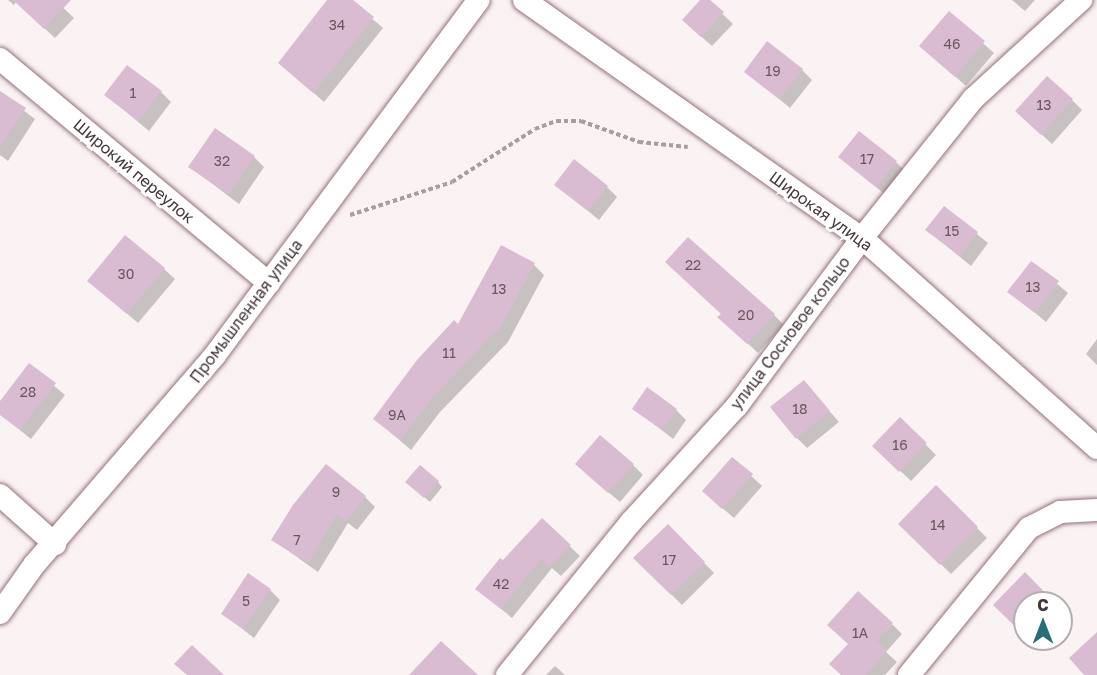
<!DOCTYPE html>
<meta charset="utf-8">
<style>
body{margin:0}
#map{position:relative;width:1097px;height:675px;overflow:hidden;background:#faf2f3;font-family:"Golos Text",sans-serif}
div>[style]{position:absolute}
.shadow>*{inset:0;background:#0003}
.building>*{inset:0;background:#d9bcd2}
.path>*{height:4px;margin-top:-2px;transform-origin:0;background:repeating-linear-gradient(90deg,#a89d9f 0 4.5px,transparent 0 7.5px)}
.roads{filter:drop-shadow(0 0 2px #937178) drop-shadow(0 0 2px #937178)}
.minor>*{height:22px;margin:-11px;padding:0 11px;transform-origin:11px;border-radius:11px;background:#fff}
span{translate:-50% -50%;white-space:nowrap;text-align:center;line-height:1.15;-webkit-text-stroke:6px #fff;paint-order:stroke}
.number-label{font-size:14px;color:#69575e}
.number-label span{-webkit-text-stroke-width:0}
.street-label{font-size:16px;color:#443538}
.north{position:absolute;left:1013px;top:591px;width:60px;height:60px;box-sizing:border-box;background:#fff;border:2px solid #b4aeaf;border-radius:50%;rotate:0deg;font-size:16px;font-weight:700;line-height:24px;text-align:center;color:#443538}
.north::after{content:'';display:block;margin:auto;width:21px;height:27px;background:#266e7a;clip-path:polygon(50% 0,100% 100%,50% 72%,0 100%)}
</style>
<div id="map">
<div class="shadow">
<div style="clip-path:polygon(8px 0,55px 0,74px 18px,55px 38px,16px 2px,14px 5px)"></div>
<div style="clip-path:polygon(330px 0,350px 0,383px 28px,324px 102px,291px 73px)"></div>
<div style="clip-path:polygon(702px 0,708px 0,733px 24px,712px 46px,694px 30px)"></div>
<div style="clip-path:polygon(1012px 0,1035px 0,1025px 11px)"></div>
<div style="clip-path:polygon(949px 13px,994px 53px,966px 86px,932px 56px)"></div>
<div style="clip-path:polygon(802px 70px,812px 80px,790px 108px,746px 72px)"></div>
<div style="clip-path:polygon(161px 92px,171px 102px,149px 131px,106px 95px)"></div>
<div style="clip-path:polygon(0 93px,35px 119px,8px 161px,0 155px)"></div>
<div style="clip-path:polygon(1072px 100px,1082px 110px,1052px 144px,1027px 121px)"></div>
<div style="clip-path:polygon(254px 157px,264px 167px,239px 204px,190px 167px)"></div>
<div style="clip-path:polygon(896px 162px,906px 172px,887px 196px,851px 167px)"></div>
<div style="clip-path:polygon(556px 185px,607px 187px,617px 197px,599px 220px)"></div>
<div style="clip-path:polygon(944px 208px,988px 243px,971px 266px,927px 230px)"></div>
<div style="clip-path:polygon(1032px 263px,1068px 293px,1046px 322px,1009px 291px)"></div>
<div style="clip-path:polygon(534px 265px,544px 275px,508px 342px,440px 412px,411px 450px,375px 419px,459px 326px)"></div>
<div style="clip-path:polygon(164px 269px,175px 279px,138px 323px,89px 281px)"></div>
<div style="clip-path:polygon(774px 315px,784px 325px,758px 353px,730px 327px)"></div>
<div style="clip-path:polygon(1097px 339px,1097px 365px,1086px 354px)"></div>
<div style="clip-path:polygon(29px 365px,65px 395px,31px 439px,0 414px,0 403px)"></div>
<div style="clip-path:polygon(804px 382px,839px 422px,807px 448px,797px 438px)"></div>
<div style="clip-path:polygon(634px 408px,676px 410px,686px 420px,673px 439px)"></div>
<div style="clip-path:polygon(900px 419px,936px 455px,911px 481px,874px 446px)"></div>
<div style="clip-path:polygon(733px 459px,762px 486px,734px 518px,714px 501px)"></div>
<div style="clip-path:polygon(633px 465px,643px 475px,620px 502px,587px 474px)"></div>
<div style="clip-path:polygon(438px 482px,442px 487px,430px 502px,412px 487px)"></div>
<div style="clip-path:polygon(936px 487px,987px 538px,951px 574px,900px 524px)"></div>
<div style="clip-path:polygon(365px 497px,375px 507px,357px 530px,348px 523px,318px 572px,273px 540px)"></div>
<div style="clip-path:polygon(542px 520px,580px 556px,561px 576px,552px 568px,512px 618px,477px 589px)"></div>
<div style="clip-path:polygon(668px 526px,714px 573px,682px 605px,635px 558px)"></div>
<div style="clip-path:polygon(270px 590px,280px 600px,254px 638px,223px 614px)"></div>
<div style="clip-path:polygon(1061px 611px,1066px 616px,1061px 621px)"></div>
<div style="clip-path:polygon(892px 624px,902px 634px,886px 652px,897px 662px,885px 675px,842px 675px)"></div>
<div style="clip-path:polygon(1030px 639px,1044px 639px,1037px 646px)"></div>
<div style="clip-path:polygon(555px 666px,565px 675px,546px 675px)"></div>
</div>
<div class="building">
<div style="clip-path:polygon(13px 0,71px 0,44px 29px)"></div>
<div style="clip-path:polygon(327px 0,353px 0,374px 17px,313px 93px,278px 63px)"></div>
<div style="clip-path:polygon(700px 0,710px 0,724px 12px,701px 37px,682px 20px)"></div>
<div style="clip-path:polygon(949px 11px,985px 41px,955px 77px,919px 46px)"></div>
<div style="clip-path:polygon(767px 41px,803px 69px,779px 99px,744px 72px)"></div>
<div style="clip-path:polygon(127px 65px,162px 91px,138px 121px,104px 95px)"></div>
<div style="clip-path:polygon(1047px 76px,1073px 99px,1041px 135px,1015px 111px)"></div>
<div style="clip-path:polygon(0 91px,26px 108px,0 147px)"></div>
<div style="clip-path:polygon(215px 128px,255px 156px,228px 194px,188px 167px)"></div>
<div style="clip-path:polygon(859px 131px,897px 161px,876px 187px,838px 157px)"></div>
<div style="clip-path:polygon(574px 159px,608px 186px,588px 211px,554px 185px)"></div>
<div style="clip-path:polygon(944px 206px,978px 232px,960px 256px,925px 230px)"></div>
<div style="clip-path:polygon(125px 235px,165px 268px,127px 314px,87px 281px)"></div>
<div style="clip-path:polygon(688px 237px,775px 314px,747px 344px,717px 317px,721px 314px,665px 262px)"></div>
<div style="clip-path:polygon(501px 245px,535px 263px,498px 332px,495px 331px,430px 401px,400px 440px,373px 419px,417px 360px,454px 320px,458px 324px)"></div>
<div style="clip-path:polygon(1031px 261px,1059px 281px,1035px 313px,1007px 292px)"></div>
<div style="clip-path:polygon(29px 363px,56px 383px,20px 430px,0 415px,0 401px)"></div>
<div style="clip-path:polygon(804px 380px,830px 411px,796px 439px,770px 407px)"></div>
<div style="clip-path:polygon(647px 387px,677px 409px,662px 430px,632px 409px)"></div>
<div style="clip-path:polygon(900px 417px,927px 443px,899px 472px,872px 446px)"></div>
<div style="clip-path:polygon(600px 435px,634px 464px,608px 493px,575px 464px)"></div>
<div style="clip-path:polygon(732px 457px,753px 474px,722px 509px,702px 491px)"></div>
<div style="clip-path:polygon(326px 464px,366px 496px,346px 521px,337px 514px,308px 563px,271px 540px,293px 505px)"></div>
<div style="clip-path:polygon(420px 465px,439px 481px,424px 498px,405px 482px)"></div>
<div style="clip-path:polygon(936px 485px,978px 527px,940px 565px,898px 524px)"></div>
<div style="clip-path:polygon(542px 518px,571px 545px,549px 567px,541px 559px,501px 609px,475px 589px,500px 558px,503px 560px)"></div>
<div style="clip-path:polygon(668px 524px,705px 562px,671px 595px,633px 558px)"></div>
<div style="clip-path:polygon(1025px 572px,1055px 603px,1025px 603px,1025px 636px,993px 605px)"></div>
<div style="clip-path:polygon(248px 573px,271px 589px,243px 629px,221px 614px)"></div>
<div style="clip-path:polygon(858px 591px,893px 623px,876px 641px,887px 650px,866px 675px,841px 675px,829px 664px,848px 644px,827px 625px)"></div>
<div style="clip-path:polygon(1097px 632px,1097px 675px,1084px 675px,1069px 658px)"></div>
<div style="clip-path:polygon(441px 641px,478px 675px,409px 675px)"></div>
<div style="clip-path:polygon(192px 645px,224px 675px,187px 675px,174px 664px)"></div>
</div>
<div class="path">
<div style="left:350px;top:215px;width:107px;rotate:-17.9deg"></div>
<div style="left:452px;top:182px;width:98px;rotate:-32.6deg"></div>
<div style="left:535px;top:129px;width:22px;rotate:-21deg"></div>
<div style="left:556px;top:121px;width:25px"></div>
<div style="left:581px;top:121px;width:62px;rotate:19.9deg"></div>
<div style="left:639px;top:142px;width:49px;rotate:5.8deg"></div>
</div>
<div class="roads">
<div class="minor">
<div style="left:524px;top:0;width:413px;rotate:35.2deg"></div>
<div style="left:862px;top:238px;width:315px;rotate:41.8deg"></div>
<div style="left:0;top:59px;width:350px;rotate:39.8deg"></div>
<div style="left:0;top:495px;width:74px;rotate:41.7deg"></div>
<div style="left:0;top:613px;width:59px;rotate:-54.7deg"></div>
<div style="left:34px;top:565px;width:277px;rotate:-49.2deg"></div>
<div style="left:215px;top:355px;width:442px;rotate:-53.4deg"></div>
<div style="left:507px;top:675px;width:197px;rotate:-51deg"></div>
<div style="left:631px;top:522px;width:157px;rotate:-47.6deg"></div>
<div style="left:737px;top:406px;width:209px;rotate:-53.3deg"></div>
<div style="left:862px;top:238px;width:178px;rotate:-51.4deg"></div>
<div style="left:973px;top:99px;width:147px;rotate:-42.5deg"></div>
<div style="left:909px;top:675px;width:190px;rotate:-50.8deg"></div>
<div style="left:1029px;top:528px;width:35px;rotate:-27deg"></div>
<div style="left:1060px;top:512px;width:37px;rotate:-3deg"></div>
</div>
</div>
<div class="number-label">
<span style="left:337px;top:25px">34</span>
<span style="left:952px;top:44px">46</span>
<span style="left:773px;top:71px">19</span>
<span style="left:133px;top:93px">1</span>
<span style="left:1044px;top:105px">13</span>
<span style="left:867px;top:159px">17</span>
<span style="left:222px;top:161px">32</span>
<span style="left:952px;top:231px">15</span>
<span style="left:693px;top:265px">22</span>
<span style="left:126px;top:274px">30</span>
<span style="left:1033px;top:287px">13</span>
<span style="left:499px;top:289px">13</span>
<span style="left:746px;top:315px">20</span>
<span style="left:449px;top:353px">11</span>
<span style="left:28px;top:392px">28</span>
<span style="left:800px;top:409px">18</span>
<span style="left:397px;top:415px">9А</span>
<span style="left:900px;top:445px">16</span>
<span style="left:336px;top:492px">9</span>
<span style="left:938px;top:525px">14</span>
<span style="left:297px;top:540px">7</span>
<span style="left:669px;top:560px">17</span>
<span style="left:501px;top:584px">42</span>
<span style="left:246px;top:601px">5</span>
<span style="left:860px;top:633px">1А</span>
</div>
<div class="street-label">
<span style="left:134px;top:171px;rotate:40deg">Широкий переулок</span>
<span style="left:821px;top:211px;rotate:36deg">Широкая улица</span>
<span style="left:246px;top:311px;rotate:-53deg">Промышленная улица</span>
<span style="left:790px;top:333px;rotate:-53deg">улица Сосновое кольцо</span>
</div>
<div class="north">С</div>
</div>
